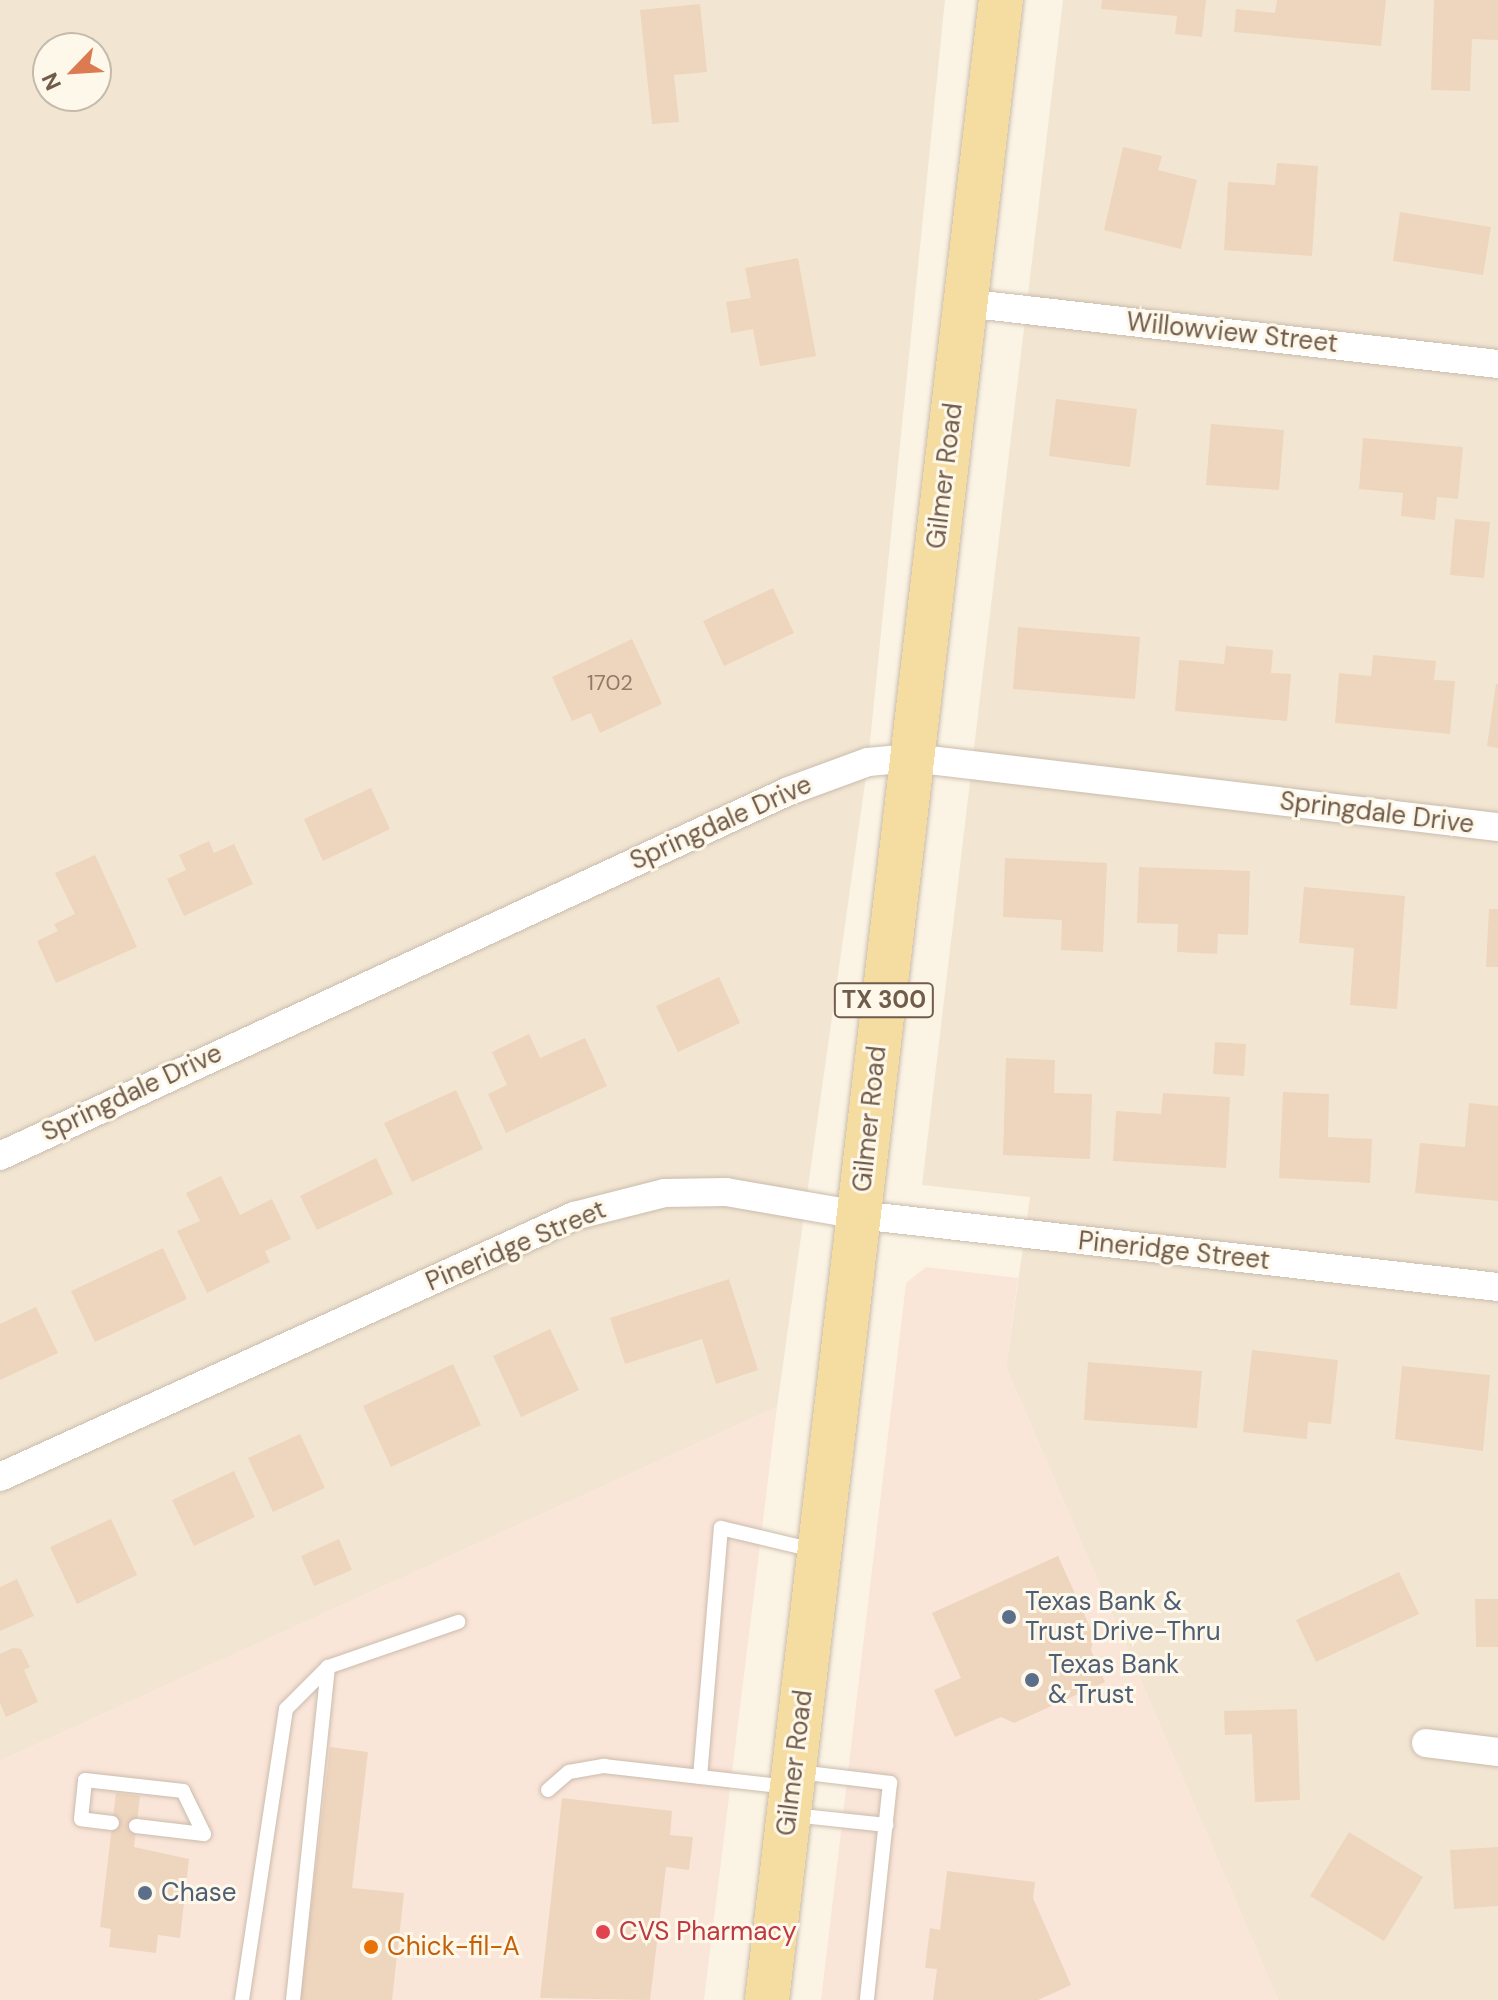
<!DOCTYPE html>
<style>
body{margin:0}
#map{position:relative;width:1498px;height:2000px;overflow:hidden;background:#fbf4e5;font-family:"DM Sans",sans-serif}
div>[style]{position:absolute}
.residential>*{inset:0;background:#f2e6d3}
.commercial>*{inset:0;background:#fae5d9}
.building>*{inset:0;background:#eed5be}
.roads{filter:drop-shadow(0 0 2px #cbbcac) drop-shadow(0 0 2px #cbbcac)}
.service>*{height:14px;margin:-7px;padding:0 7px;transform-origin:7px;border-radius:7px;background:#fff}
.minor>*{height:28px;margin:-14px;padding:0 14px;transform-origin:14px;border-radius:14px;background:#fff}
.primary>*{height:44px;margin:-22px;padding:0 22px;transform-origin:22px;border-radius:22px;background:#f5dca1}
.dots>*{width:22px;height:22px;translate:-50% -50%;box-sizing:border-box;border:4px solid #fef8ea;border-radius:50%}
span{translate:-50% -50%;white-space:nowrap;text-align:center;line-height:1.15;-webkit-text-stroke:6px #fef8ea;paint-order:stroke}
.number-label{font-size:22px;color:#907a68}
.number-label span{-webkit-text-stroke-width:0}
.shield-label span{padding:2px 6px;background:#fef8ea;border:2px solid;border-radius:6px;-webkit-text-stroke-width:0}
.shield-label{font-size:24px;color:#715c4c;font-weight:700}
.street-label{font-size:26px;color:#715c4c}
.service-label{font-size:26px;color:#4e5e75}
.left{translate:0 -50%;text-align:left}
.health-label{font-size:26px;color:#be3a42}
.food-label{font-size:26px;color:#c56008}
.north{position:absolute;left:32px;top:32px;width:80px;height:80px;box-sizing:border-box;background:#fef8ea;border:2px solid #c6baab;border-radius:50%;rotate:245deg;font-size:22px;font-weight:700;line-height:32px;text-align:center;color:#715c4c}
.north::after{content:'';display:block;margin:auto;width:28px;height:36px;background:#dc7b52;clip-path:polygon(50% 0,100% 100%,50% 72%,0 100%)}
</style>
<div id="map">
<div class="residential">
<div style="clip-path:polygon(evenodd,0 0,945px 0,868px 762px,777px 1407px,0 1761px,0 0,48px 48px,96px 48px,96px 96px,48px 96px,48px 48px)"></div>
<div style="clip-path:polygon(1063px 0,1498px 0,1498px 2000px,1278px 2000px,1006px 1367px,1030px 1197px,922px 1185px)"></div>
</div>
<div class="commercial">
<div style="clip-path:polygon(926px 1267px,1018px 1278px,1006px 1367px,1278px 2000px,821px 2000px,906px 1283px)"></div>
<div style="clip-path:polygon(777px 1407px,704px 2000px,0 2000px,0 1761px)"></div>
</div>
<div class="building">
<div style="clip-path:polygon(1102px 0,1206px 0,1202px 37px,1175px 34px,1177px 16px,1101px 9px)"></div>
<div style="clip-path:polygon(1277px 0,1386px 0,1381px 46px,1234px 32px,1236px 9px,1275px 13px)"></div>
<div style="clip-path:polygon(1434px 0,1498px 0,1498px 40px,1472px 39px,1470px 91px,1431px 90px)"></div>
<div style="clip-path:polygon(700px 4px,707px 72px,674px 75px,679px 122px,652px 124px,640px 10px)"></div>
<div style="clip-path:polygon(1123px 147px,1162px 156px,1158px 170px,1197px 180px,1181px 249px,1104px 230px)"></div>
<div style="clip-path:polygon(1277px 163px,1318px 166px,1312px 256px,1224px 250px,1228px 182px,1275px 185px)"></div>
<div style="clip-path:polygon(1400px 212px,1491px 227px,1483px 275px,1393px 261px)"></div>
<div style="clip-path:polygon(798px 258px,816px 356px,760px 366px,753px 329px,731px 333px,726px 302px,751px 298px,745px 268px)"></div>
<div style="clip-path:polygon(1056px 399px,1137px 409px,1130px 467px,1049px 456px)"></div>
<div style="clip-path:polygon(1211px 424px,1284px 430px,1279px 490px,1206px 485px)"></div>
<div style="clip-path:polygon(1363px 438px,1463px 447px,1458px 499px,1437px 497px,1435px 520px,1401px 516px,1403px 493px,1359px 489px)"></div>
<div style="clip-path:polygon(1455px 519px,1490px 522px,1484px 578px,1450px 575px)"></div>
<div style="clip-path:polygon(773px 588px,794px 633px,724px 666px,703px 621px)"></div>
<div style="clip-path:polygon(1018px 627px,1140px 637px,1135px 699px,1013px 689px)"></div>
<div style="clip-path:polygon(632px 639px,662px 704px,600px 733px,591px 713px,572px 721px,552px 677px)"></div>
<div style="clip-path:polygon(1226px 646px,1273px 650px,1271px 673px,1291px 674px,1287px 721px,1175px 711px,1179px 660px,1224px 664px)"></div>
<div style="clip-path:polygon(1373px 655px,1436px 661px,1434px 680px,1455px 681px,1450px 734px,1335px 723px,1339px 673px,1371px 676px)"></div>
<div style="clip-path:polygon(1496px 684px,1498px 684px,1498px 748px,1487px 746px)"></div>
<div style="clip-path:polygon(371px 788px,390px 829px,323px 861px,304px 819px)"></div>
<div style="clip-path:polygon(209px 841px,214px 853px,234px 844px,253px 884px,184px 916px,167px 879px,186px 870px,179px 855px)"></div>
<div style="clip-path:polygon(95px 855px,137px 947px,56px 983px,37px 941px,58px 931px,54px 924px,75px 914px,55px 873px)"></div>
<div style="clip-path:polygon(1005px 858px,1107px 863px,1103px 952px,1061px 950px,1062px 920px,1003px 917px)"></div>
<div style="clip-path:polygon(1139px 867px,1250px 871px,1248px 935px,1218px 934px,1217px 954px,1177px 952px,1178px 924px,1137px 923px)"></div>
<div style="clip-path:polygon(1304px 887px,1405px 896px,1397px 1009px,1350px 1005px,1354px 948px,1299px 943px)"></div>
<div style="clip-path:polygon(1489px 909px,1498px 909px,1498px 967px,1486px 967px)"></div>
<div style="clip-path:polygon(719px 977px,740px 1023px,678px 1052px,656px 1006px)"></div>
<div style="clip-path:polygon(529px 1034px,540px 1058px,585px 1038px,607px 1086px,506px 1133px,488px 1094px,507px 1085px,492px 1052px)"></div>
<div style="clip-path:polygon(1215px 1042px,1246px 1044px,1244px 1076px,1213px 1074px)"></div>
<div style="clip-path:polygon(1006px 1058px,1055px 1060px,1054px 1093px,1092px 1094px,1090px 1159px,1003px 1155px)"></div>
<div style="clip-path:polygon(456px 1090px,483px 1149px,412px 1182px,384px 1123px)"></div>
<div style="clip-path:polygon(1283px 1092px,1329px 1094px,1328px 1137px,1372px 1139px,1370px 1183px,1279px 1178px)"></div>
<div style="clip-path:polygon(1163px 1093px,1230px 1097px,1226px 1168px,1113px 1161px,1116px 1111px,1161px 1114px)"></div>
<div style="clip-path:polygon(1469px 1103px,1498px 1106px,1498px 1201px,1415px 1193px,1420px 1143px,1465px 1147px)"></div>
<div style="clip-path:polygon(376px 1158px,393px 1194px,317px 1230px,300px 1196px)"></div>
<div style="clip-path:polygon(221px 1176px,240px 1215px,272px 1199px,291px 1239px,265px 1251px,270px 1262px,207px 1293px,177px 1231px,200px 1221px,186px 1193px)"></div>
<div style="clip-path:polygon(163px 1248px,187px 1299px,95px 1342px,71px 1291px)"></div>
<div style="clip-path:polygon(729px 1279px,758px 1370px,716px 1384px,702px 1339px,625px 1364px,610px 1318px)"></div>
<div style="clip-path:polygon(36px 1307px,58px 1353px,0 1380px,0 1324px)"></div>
<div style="clip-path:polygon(550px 1329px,579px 1390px,521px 1417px,493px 1356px)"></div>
<div style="clip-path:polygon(1252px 1350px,1338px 1360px,1331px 1424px,1308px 1422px,1307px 1439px,1243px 1432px)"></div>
<div style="clip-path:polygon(1088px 1362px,1202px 1371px,1197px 1428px,1084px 1420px)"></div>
<div style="clip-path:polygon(453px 1364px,481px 1425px,391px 1467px,363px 1406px)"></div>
<div style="clip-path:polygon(1402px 1366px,1490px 1375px,1483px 1451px,1395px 1439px)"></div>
<div style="clip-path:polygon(300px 1434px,325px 1488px,273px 1512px,248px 1458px)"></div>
<div style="clip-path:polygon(234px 1471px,255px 1517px,194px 1546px,172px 1500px)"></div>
<div style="clip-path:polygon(111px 1519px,137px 1575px,77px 1604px,50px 1547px)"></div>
<div style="clip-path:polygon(339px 1539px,352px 1570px,314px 1586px,301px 1556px)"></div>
<div style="clip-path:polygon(1058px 1556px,1094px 1636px,1091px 1650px,1105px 1682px,1014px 1723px,1001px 1717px,955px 1737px,934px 1690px,961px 1678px,932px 1613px)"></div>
<div style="clip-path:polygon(1399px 1572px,1419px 1614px,1316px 1662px,1296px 1620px)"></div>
<div style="clip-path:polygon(17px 1579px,34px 1616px,0 1631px,0 1587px)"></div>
<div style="clip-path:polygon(1475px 1599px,1498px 1599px,1498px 1647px,1476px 1647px)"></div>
<div style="clip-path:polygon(13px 1648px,21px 1649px,30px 1667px,24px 1670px,38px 1702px,6px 1717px,0 1703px,0 1654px)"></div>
<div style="clip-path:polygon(1297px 1709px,1300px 1800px,1255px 1802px,1252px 1734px,1225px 1735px,1224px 1711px)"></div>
<div style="clip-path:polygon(330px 1747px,368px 1752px,352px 1888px,404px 1893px,392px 2000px,300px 2000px)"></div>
<div style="clip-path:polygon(116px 1793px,140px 1796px,134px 1847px,189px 1859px,180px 1938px,158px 1935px,156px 1953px,109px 1947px,111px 1929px,100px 1927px)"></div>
<div style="clip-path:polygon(562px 1798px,672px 1811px,670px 1835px,693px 1837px,689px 1870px,666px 1867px,650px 2000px,540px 1998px)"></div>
<div style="clip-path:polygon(1349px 1832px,1423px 1877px,1384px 1941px,1310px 1896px)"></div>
<div style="clip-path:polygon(1498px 1847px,1498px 1906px,1454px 1909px,1450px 1850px)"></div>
<div style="clip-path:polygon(947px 1871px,1035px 1882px,1033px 1898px,1071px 1985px,1038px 2000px,933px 2000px,937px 1969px,925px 1968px,930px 1928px,940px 1930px)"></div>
</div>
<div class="roads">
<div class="service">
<div style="left:799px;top:1772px;width:92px;rotate:6.9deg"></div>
<div style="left:890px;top:1783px;width:218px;rotate:96.1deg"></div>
<div style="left:700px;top:1777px;width:250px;rotate:-85.2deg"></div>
<div style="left:721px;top:1528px;width:95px;rotate:13.4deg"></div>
<div style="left:548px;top:1790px;width:28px;rotate:-41deg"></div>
<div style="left:569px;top:1772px;width:36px;rotate:-10deg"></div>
<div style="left:604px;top:1766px;width:185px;rotate:6.5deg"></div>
<div style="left:793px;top:1815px;width:94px;rotate:6.1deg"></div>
<div style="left:112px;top:1823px;width:31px;rotate:-173deg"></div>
<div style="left:81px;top:1819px;width:39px;rotate:-84deg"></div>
<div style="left:85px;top:1780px;width:99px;rotate:6.4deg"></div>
<div style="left:183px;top:1791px;width:48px;rotate:64deg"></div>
<div style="left:136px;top:1826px;width:68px;rotate:6.7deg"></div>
<div style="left:242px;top:2000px;width:294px;rotate:-81.4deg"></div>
<div style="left:286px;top:1709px;width:59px;rotate:-45deg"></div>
<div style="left:328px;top:1667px;width:138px;rotate:-19.1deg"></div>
<div style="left:293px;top:2000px;width:335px;rotate:-84deg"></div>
</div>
<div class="minor">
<div style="left:965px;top:303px;width:536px;rotate:6.53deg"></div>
<div style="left:0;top:1156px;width:869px;rotate:-24.83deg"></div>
<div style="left:789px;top:791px;width:84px;rotate:-20.2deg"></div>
<div style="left:868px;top:762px;width:44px;rotate:-5.2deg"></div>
<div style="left:912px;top:758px;width:590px;rotate:6.72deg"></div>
<div style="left:0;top:1477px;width:631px;rotate:-24.45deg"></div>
<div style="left:574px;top:1216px;width:94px;rotate:-14.2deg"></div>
<div style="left:665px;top:1193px;width:61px;rotate:-0.9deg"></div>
<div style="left:726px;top:1192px;width:135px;rotate:9.8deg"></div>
<div style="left:859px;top:1215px;width:643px;rotate:6.43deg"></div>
<div style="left:1426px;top:1743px;width:73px;rotate:7.1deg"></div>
</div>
<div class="primary">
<div style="left:767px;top:2000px;width:2014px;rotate:-83.33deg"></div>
</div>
</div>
<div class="dots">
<div style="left:1009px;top:1617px;background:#5c6f8a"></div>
<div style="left:1032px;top:1680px;background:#5c6f8a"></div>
<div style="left:145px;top:1893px;background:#5c6f8a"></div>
<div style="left:603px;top:1932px;background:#e0444e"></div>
<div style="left:371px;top:1947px;background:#e8710a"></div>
</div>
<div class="number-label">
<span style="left:610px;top:683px">1702</span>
</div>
<div class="shield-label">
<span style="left:884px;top:1000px">TX 300</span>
</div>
<div class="street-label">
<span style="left:1232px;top:333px;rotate:6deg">Willowview Street</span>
<span style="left:945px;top:476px;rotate:-83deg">Gilmer Road</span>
<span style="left:1377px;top:813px;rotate:7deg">Springdale Drive</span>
<span style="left:721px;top:823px;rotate:-24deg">Springdale Drive</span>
<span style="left:132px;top:1093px;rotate:-25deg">Springdale Drive</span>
<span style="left:870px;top:1119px;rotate:-84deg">Gilmer Road</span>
<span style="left:516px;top:1246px;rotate:-23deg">Pineridge Street</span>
<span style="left:1174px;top:1251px;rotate:6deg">Pineridge Street</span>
<span style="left:795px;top:1763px;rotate:-83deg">Gilmer Road</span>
</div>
<div class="service-label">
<span class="left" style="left:1025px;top:1617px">Texas Bank &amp;<br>Trust Drive-Thru</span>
<span class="left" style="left:1048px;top:1680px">Texas Bank<br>&amp; Trust</span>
<span class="left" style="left:161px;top:1893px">Chase</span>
</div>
<div class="health-label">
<span class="left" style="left:619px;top:1932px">CVS Pharmacy</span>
</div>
<div class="food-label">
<span class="left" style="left:387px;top:1947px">Chick-fil-A</span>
</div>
<div class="north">N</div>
</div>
